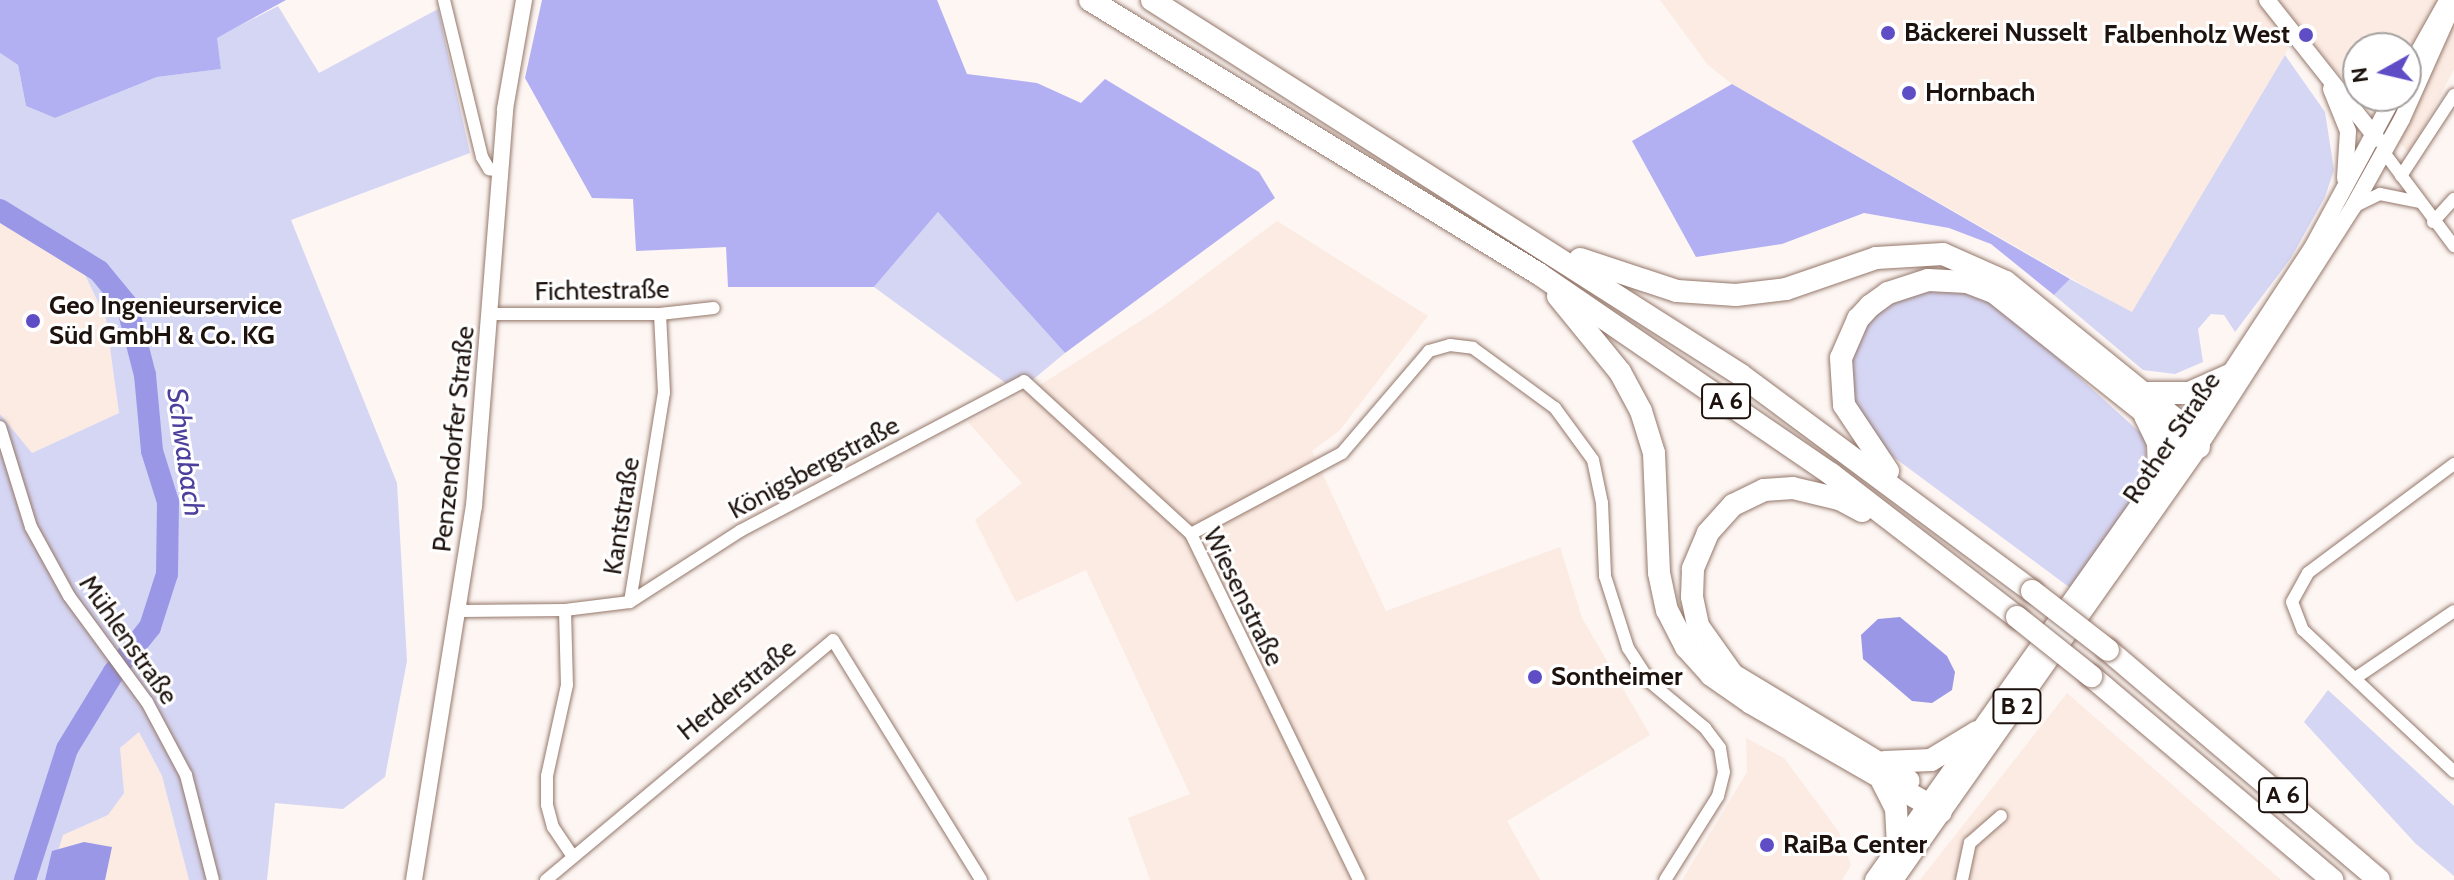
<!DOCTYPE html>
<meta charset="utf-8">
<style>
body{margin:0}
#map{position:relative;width:2454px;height:880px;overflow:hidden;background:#fdf6f3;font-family:Cabin,sans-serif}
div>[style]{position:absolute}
.built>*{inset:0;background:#fbebe3}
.green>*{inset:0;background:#d5d6f4}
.forest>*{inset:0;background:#b2b0f2}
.water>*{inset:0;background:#9a97e7}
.river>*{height:22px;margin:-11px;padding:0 11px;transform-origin:11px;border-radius:11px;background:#9a97e7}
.roads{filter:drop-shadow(0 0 2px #95786b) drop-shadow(0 0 2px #95786b)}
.street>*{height:12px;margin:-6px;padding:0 6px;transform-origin:6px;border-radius:6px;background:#fff}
.secondary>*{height:16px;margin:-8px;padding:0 8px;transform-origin:8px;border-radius:8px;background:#fff}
.primary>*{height:18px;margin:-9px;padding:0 9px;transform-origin:9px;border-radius:9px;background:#fff}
.highway>*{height:22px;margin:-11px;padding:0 11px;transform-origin:11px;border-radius:11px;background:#fff}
.bridges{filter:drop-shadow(0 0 2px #95786b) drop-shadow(0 0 2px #95786b)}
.highway-bridge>*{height:22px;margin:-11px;padding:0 11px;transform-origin:11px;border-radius:11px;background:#fff}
.dots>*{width:22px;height:22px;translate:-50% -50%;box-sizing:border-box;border:4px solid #fff;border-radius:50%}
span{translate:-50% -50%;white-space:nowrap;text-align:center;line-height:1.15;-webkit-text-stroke:6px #fff;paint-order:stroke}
.shield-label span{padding:2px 6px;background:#fff;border:2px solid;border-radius:6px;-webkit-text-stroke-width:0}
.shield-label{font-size:24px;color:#1d120d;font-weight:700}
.poi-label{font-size:26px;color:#1d120d;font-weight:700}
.left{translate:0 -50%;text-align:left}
.right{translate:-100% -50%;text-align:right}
.street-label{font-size:26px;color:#1d120d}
.water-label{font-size:28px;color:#4d409d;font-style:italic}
.north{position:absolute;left:2342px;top:32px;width:80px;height:80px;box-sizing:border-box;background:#fff;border:2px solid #a5a09e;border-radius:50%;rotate:262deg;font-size:22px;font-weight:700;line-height:32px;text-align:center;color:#1d120d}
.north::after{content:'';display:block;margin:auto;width:28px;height:36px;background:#5f4dc5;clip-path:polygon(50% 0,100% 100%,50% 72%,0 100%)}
</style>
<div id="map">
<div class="built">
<div style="clip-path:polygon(1660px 0,2454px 0,2454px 69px,2410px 154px,2358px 96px,2406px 96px,2406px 48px,2358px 48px,2358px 95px,2297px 27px,2285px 55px,2132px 313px,1732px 84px,1708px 65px)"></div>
<div style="clip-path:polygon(0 219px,80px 263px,106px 319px,119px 413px,32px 453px,0 414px)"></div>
<div style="clip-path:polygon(1277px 221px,1428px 316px,1339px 431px,1312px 451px,1386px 611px,1560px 547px,1582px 618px,1650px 735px,1507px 821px,1540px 880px,1150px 880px,1128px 818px,1190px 794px,1086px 570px,1016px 602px,975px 520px,1022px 483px,968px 422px,1045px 382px,1162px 307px)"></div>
<div style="clip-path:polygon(2067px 693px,2281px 880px,1920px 880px)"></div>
<div style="clip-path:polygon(139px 732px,162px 776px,189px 880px,49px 880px,62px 835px,108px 815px,120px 748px)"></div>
<div style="clip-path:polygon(1746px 738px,1784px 758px,1839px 832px,1851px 865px,1842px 880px,1682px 880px,1747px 772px)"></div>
</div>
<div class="green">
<div style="clip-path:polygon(278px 6px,319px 73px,438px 9px,470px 153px,291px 220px,397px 483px,407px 661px,385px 777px,343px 809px,275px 803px,267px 880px,189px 880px,162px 776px,139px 732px,120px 748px,124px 793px,108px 815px,63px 835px,49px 880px,0 880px,0 414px,32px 453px,119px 413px,106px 319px,80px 264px,0 219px,0 53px,18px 65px,26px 106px,55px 118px,157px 77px,221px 69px,216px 38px)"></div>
<div style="clip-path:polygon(2285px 55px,2325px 112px,2334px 170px,2325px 197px,2291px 258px,2235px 332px,2224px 315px,2211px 314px,2198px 329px,2203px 362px,2175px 374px,2143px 370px,2054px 295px,2070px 279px,2132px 312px)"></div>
<div style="clip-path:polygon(938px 212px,1065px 353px,1018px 392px,874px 287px)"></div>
<div style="clip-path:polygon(1960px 289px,1990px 301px,2027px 330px,2145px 437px,2147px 481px,2073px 590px,1876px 444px,1849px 389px,1854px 340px,1863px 323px,1903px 293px)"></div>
<div style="clip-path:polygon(2328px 690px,2454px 806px,2454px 876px,2415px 843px,2304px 722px)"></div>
</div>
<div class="forest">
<div style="clip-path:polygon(0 0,286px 0,217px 38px,221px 69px,157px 77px,55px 118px,26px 106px,18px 65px,0 53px)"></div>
<div style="clip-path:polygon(542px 0,937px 0,967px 74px,1037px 83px,1081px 103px,1105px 79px,1259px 172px,1275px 198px,1065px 353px,938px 212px,874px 287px,728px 287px,726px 247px,636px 251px,633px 199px,592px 198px,525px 78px)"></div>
<div style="clip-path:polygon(1732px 84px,2070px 279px,2054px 295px,1991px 244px,1949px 228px,1864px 213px,1782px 244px,1696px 257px,1632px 141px)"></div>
</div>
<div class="water">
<div style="clip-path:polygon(1900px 617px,1947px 656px,1955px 672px,1952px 690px,1932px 703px,1912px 701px,1863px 659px,1861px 635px,1878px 619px)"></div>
<div style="clip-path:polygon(84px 842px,112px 847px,105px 880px,45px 880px,52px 851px)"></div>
</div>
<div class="river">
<div style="left:0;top:210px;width:116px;rotate:31.6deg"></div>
<div style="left:99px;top:271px;width:44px;rotate:50.5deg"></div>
<div style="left:127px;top:305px;width:72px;rotate:75.6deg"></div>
<div style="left:145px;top:375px;width:76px;rotate:84.7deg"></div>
<div style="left:152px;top:451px;width:53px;rotate:72.6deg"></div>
<div style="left:168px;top:502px;width:72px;rotate:90.8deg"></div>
<div style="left:167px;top:574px;width:56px;rotate:107.8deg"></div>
<div style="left:150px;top:627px;width:58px;rotate:128.7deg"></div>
<div style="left:114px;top:672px;width:90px;rotate:121.4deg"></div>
<div style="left:67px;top:749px;width:138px;rotate:107.8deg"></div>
</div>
<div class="roads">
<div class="street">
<div style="left:444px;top:0;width:162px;rotate:76.4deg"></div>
<div style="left:482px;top:157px;width:14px;rotate:60deg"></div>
<div style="left:489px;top:169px;width:10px;rotate:11deg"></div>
<div style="left:2383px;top:151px;width:119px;rotate:53.2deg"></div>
<div style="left:2401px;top:176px;width:97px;rotate:-56.8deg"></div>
<div style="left:2353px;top:207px;width:30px;rotate:-26deg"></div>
<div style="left:2380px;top:194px;width:41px;rotate:11.3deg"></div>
<div style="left:2433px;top:222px;width:31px;rotate:-48deg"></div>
<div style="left:491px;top:314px;width:169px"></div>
<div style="left:660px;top:314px;width:54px;rotate:-6.3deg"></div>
<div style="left:0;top:427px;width:105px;rotate:72.8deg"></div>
<div style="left:31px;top:527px;width:79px;rotate:61.2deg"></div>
<div style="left:69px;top:596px;width:132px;rotate:53.7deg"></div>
<div style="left:147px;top:702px;width:83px;rotate:61.9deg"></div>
<div style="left:186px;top:775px;width:108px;rotate:75.6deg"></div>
<div style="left:2454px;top:464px;width:182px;rotate:143.3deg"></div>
<div style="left:2308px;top:573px;width:33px;rotate:119deg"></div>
<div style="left:2292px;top:602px;width:30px;rotate:69deg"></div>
<div style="left:2303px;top:630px;width:207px;rotate:43.2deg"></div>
<div style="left:1191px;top:534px;width:171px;rotate:-28.2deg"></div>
<div style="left:1342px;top:453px;width:134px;rotate:-49.5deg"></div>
<div style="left:1429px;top:351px;width:22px;rotate:-16deg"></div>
<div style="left:1450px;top:345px;width:23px;rotate:7deg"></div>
<div style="left:1473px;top:348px;width:102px;rotate:36.2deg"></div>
<div style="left:1555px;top:408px;width:64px;rotate:53.8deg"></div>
<div style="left:1593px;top:460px;width:44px;rotate:78.2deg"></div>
<div style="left:1602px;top:503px;width:73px;rotate:87.6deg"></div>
<div style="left:1605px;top:576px;width:76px;rotate:72.3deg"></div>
<div style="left:1628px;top:648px;width:40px;rotate:57.1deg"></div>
<div style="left:1650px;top:682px;width:72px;rotate:39.9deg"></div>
<div style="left:1705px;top:728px;width:25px;rotate:53deg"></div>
<div style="left:1720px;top:748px;width:24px;rotate:81deg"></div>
<div style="left:1724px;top:772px;width:25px;rotate:104deg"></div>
<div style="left:1718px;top:796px;width:99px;rotate:122.2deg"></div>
<div style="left:630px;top:602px;width:131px;rotate:-32.8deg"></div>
<div style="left:740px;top:531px;width:321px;rotate:-27.8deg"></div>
<div style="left:1024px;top:381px;width:226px;rotate:42.5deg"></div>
<div style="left:1191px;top:534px;width:385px;rotate:64.1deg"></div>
<div style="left:565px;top:610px;width:75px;rotate:88.5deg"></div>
<div style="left:567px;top:685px;width:93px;rotate:102.4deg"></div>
<div style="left:547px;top:776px;width:29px;rotate:90deg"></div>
<div style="left:547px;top:805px;width:23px;rotate:75deg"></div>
<div style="left:553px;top:827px;width:32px;rotate:56deg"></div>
<div style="left:459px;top:611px;width:106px;rotate:-0.5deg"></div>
<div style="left:565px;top:610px;width:65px;rotate:-7deg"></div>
<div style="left:630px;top:602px;width:212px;rotate:-80.8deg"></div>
<div style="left:664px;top:393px;width:79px;rotate:-92.9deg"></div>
<div style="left:2357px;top:677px;width:117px;rotate:-34.2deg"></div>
<div style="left:546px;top:880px;width:374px;rotate:-39.9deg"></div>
<div style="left:833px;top:640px;width:282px;rotate:58.3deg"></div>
<div style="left:1962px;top:880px;width:38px;rotate:-78deg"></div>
<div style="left:1970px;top:843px;width:41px;rotate:-41.1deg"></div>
</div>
<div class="secondary">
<div style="left:2267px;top:0;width:177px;rotate:51.6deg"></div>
<div style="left:2406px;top:74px;width:84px;rotate:-60.7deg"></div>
<div style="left:2331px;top:89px;width:45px;rotate:68deg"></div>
<div style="left:2348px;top:131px;width:47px;rotate:93.7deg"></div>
<div style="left:2191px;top:432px;width:222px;rotate:-56.7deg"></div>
<div style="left:2313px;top:246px;width:170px;rotate:-61.6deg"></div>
<div style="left:2199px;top:447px;width:285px;rotate:-57.3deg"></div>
<div style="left:2353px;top:207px;width:101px;rotate:-60.9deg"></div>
<div style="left:2402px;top:119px;width:127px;rotate:-65.9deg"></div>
<div style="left:414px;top:880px;width:379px;rotate:-80.9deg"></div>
<div style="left:474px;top:506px;width:398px;rotate:-85.5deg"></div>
<div style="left:505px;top:109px;width:111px;rotate:-80.1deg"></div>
</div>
<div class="primary">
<div style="left:1874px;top:880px;width:549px;rotate:-54.72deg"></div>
<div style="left:1894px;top:880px;width:530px;rotate:-54.84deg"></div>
</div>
<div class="highway">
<div style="left:1090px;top:0;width:526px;rotate:31.39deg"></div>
<div style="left:1539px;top:274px;width:354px;rotate:34.4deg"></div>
<div style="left:1831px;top:474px;width:235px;rotate:37.6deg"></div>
<div style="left:1152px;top:0;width:698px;rotate:32.48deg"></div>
<div style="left:1741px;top:375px;width:362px;rotate:36.6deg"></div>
<div style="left:1580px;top:259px;width:102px;rotate:18.3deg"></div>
<div style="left:1677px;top:291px;width:59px;rotate:3.9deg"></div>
<div style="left:1736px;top:295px;width:50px;rotate:-6.8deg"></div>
<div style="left:1786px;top:289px;width:95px;rotate:-19deg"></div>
<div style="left:1876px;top:258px;width:67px;rotate:-3.4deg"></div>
<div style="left:1943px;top:254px;width:69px;rotate:24deg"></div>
<div style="left:2006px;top:282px;width:238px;rotate:39deg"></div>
<div style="left:2191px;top:432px;width:17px;rotate:62deg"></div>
<div style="left:1558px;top:296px;width:98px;rotate:50.8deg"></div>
<div style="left:1620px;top:372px;width:44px;rotate:61.7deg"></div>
<div style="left:1641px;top:411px;width:44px;rotate:72.8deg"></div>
<div style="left:1654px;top:453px;width:120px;rotate:87.6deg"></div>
<div style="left:1659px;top:573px;width:38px;rotate:78deg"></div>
<div style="left:1667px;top:610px;width:42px;rotate:62.8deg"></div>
<div style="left:1686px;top:647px;width:38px;rotate:48deg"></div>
<div style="left:1711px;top:675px;width:49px;rotate:35deg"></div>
<div style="left:1751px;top:703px;width:219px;rotate:29.8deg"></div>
<div style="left:2142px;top:393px;width:47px"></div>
<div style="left:2189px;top:393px;width:45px;rotate:-23.7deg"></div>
<div style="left:2145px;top:416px;width:30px;rotate:64deg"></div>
<div style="left:2158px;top:443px;width:34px;rotate:88deg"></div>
<div style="left:1888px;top:471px;width:79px;rotate:-123.7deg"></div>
<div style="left:1844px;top:405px;width:47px;rotate:-93.7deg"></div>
<div style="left:1841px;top:358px;width:43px;rotate:-66.4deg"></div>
<div style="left:1858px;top:319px;width:18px;rotate:-47deg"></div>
<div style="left:1870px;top:306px;width:22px;rotate:-36deg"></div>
<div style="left:1888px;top:293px;width:42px;rotate:-18deg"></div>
<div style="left:1928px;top:280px;width:39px;rotate:3deg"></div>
<div style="left:1967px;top:282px;width:30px;rotate:21deg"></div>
<div style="left:1995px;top:293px;width:228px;rotate:38.6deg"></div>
<div style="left:1862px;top:511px;width:26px;rotate:-152deg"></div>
<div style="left:1839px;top:499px;width:47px;rotate:-166.6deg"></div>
<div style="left:1793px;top:488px;width:29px;rotate:176deg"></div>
<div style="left:1764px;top:490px;width:34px;rotate:154deg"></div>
<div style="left:1733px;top:505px;width:38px;rotate:132deg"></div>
<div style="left:1708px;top:533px;width:39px;rotate:113deg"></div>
<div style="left:1693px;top:569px;width:28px;rotate:92deg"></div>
<div style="left:1692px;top:597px;width:30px;rotate:78deg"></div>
<div style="left:1698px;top:626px;width:60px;rotate:54.5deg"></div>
<div style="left:1733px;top:675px;width:205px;rotate:31.1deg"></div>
<div style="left:2108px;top:650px;width:355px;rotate:40.3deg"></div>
<div style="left:2091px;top:676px;width:316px;rotate:40.2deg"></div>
<div style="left:1885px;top:762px;width:46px;rotate:-2.5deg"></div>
<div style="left:1931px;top:760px;width:54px;rotate:-31.3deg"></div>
<div style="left:1882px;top:781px;width:30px;rotate:63deg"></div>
<div style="left:1896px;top:808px;width:39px;rotate:87deg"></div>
</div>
</div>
<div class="bridges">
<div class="highway-bridge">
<div style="left:2032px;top:591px;width:96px;rotate:37.8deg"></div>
<div style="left:2017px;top:617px;width:95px;rotate:38.6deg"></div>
</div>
</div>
<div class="dots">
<div style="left:1888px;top:33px;background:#5f4dc5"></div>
<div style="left:2306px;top:35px;background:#5f4dc5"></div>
<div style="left:1909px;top:93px;background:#5f4dc5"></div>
<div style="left:33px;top:321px;background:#5f4dc5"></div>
<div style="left:1535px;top:677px;background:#5f4dc5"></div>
<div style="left:1767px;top:845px;background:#5f4dc5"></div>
</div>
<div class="shield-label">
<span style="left:1726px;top:401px">A 6</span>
<span style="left:2017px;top:706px">B 2</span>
<span style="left:2283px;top:795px">A 6</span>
</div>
<div class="poi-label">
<span class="left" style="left:1904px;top:33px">Bäckerei Nusselt</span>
<span class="right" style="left:2290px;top:35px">Falbenholz West</span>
<span class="left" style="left:1925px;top:93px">Hornbach</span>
<span class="left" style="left:49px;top:321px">Geo Ingenieurservice<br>Süd GmbH &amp; Co. KG</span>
<span class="left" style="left:1551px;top:677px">Sontheimer</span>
<span class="left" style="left:1783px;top:845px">RaiBa Center</span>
</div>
<div class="street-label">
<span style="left:602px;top:291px;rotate:-1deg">Fichtestraße</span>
<span style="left:2172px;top:438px;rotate:-56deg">Rother Straße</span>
<span style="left:454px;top:439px;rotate:-84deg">Penzendorfer Straße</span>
<span style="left:814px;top:468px;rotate:-28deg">Königsbergstraße</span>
<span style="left:622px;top:516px;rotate:-81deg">Kantstraße</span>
<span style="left:1243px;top:597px;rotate:64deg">Wiesenstraße</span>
<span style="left:128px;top:640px;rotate:55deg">Mühlenstraße</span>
<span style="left:737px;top:690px;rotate:-39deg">Herderstraße</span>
</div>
<div class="water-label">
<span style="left:186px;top:452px;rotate:82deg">Schwabach</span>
</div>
<div class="north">N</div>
</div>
